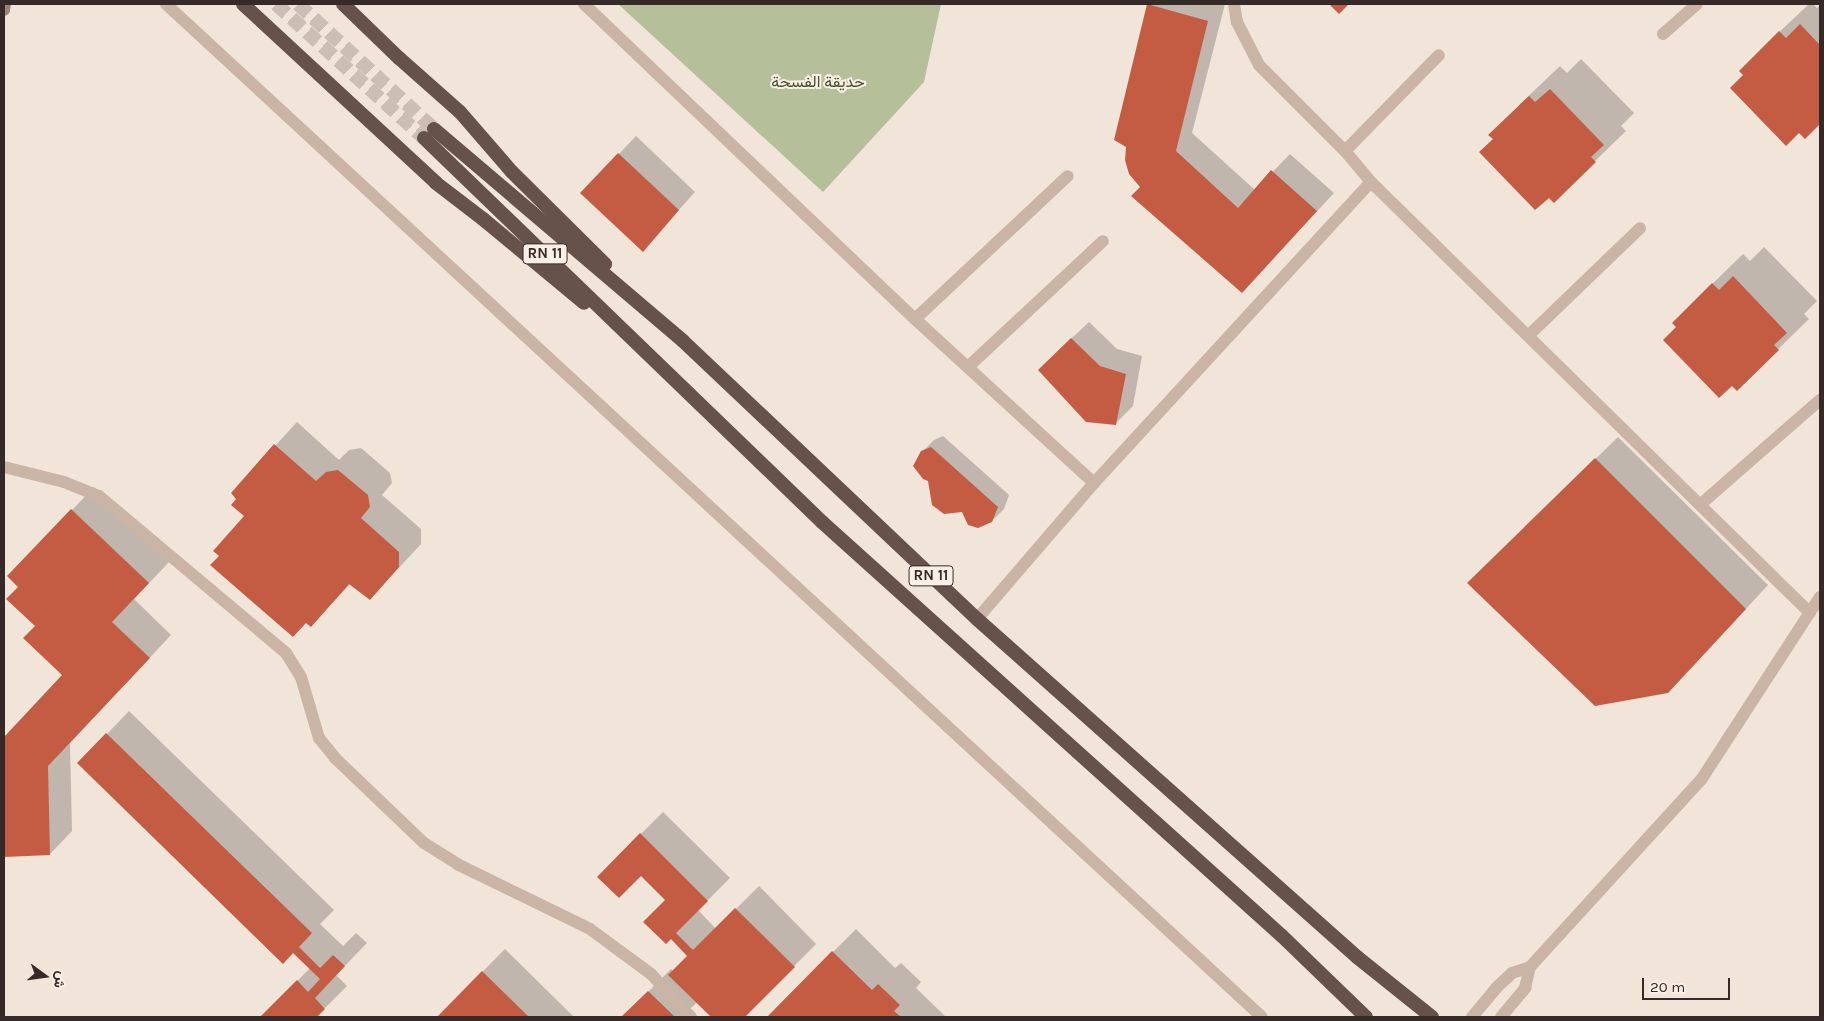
<!DOCTYPE html>
<meta charset="utf-8">
<style>
body{margin:0}
#map{position:relative;width:1824px;height:1021px;overflow:hidden;background:#f1e4d9;font-family:Karla,Vazirmatn,sans-serif}
div>[style]{position:absolute}
.green>*{inset:0;background:#b5c09a}
.shadow>*{inset:0;background:#0003}
.building>*{inset:0;background:#c45c44}
.trunk-tunnel>*{height:14px;margin-top:-7px;transform-origin:0;background:repeating-linear-gradient(90deg,#cbbfb5 0 14px,transparent 0 21px)}
.service>*{height:12px;margin:-6px;padding:0 6px;transform-origin:6px;border-radius:6px;background:#c9b4a6}
.minor>*{height:12px;margin:-6px;padding:0 6px;transform-origin:6px;border-radius:6px;background:#c9b4a6}
.secondary>*{height:12px;margin:-6px;padding:0 6px;transform-origin:6px;border-radius:6px;background:#9c8277}
.trunk>*{height:14px;margin:-7px;padding:0 7px;transform-origin:7px;border-radius:7px;background:#66524b}
span{translate:-50% -50%;white-space:nowrap;text-align:center;line-height:1.15;-webkit-text-stroke:4px #f9efe6;paint-order:stroke}
.shield-label span{padding:1px 4px;background:#f9efe6;border:1px solid;border-radius:4px;-webkit-text-stroke-width:0}
.shield-label{font-size:15px;color:#352a27;font-weight:700}
.park-label{font-size:16px;color:#46532b}
.frame{position:absolute;inset:0;border:5px solid #352a27;pointer-events:none}
.north{position:absolute;left:20px;top:951px;width:50px;height:50px;-webkit-text-stroke:4px #f9efe6;paint-order:stroke;rotate:104deg;font-size:14px;font-weight:700;line-height:20px;text-align:center;color:#352a27}
.north::after{content:'';display:block;margin:auto;width:18px;height:22px;background:#352a27;clip-path:polygon(50% 0,100% 100%,50% 72%,0 100%)}
.scale{position:absolute;left:1642px;top:978px;width:88px;height:22px;box-sizing:border-box;border:2px solid #352a27;border-top:0;padding-left:6px;font-size:15px;line-height:18px;white-space:nowrap;color:#352a27;-webkit-text-stroke:4px #f9efe6;paint-order:stroke}
</style>
<div id="map">
<div class="green">
<div style="clip-path:polygon(618px 4px,941px 4px,924px 82px,823px 192px)"></div>
</div>
<div class="shadow">
<div style="clip-path:polygon(1148px 4px,1225px 4px,1192px 133px,1255px 190px,1290px 154px,1334px 193px,1242px 292px,1142px 187px,1127px 147px,1115px 140px)"></div>
<div style="clip-path:polygon(1809px 4px,1813px 4px,1817px 8px,1820px 5px,1820px 122px,1805px 137px,1745px 75px,1771px 40px)"></div>
<div style="clip-path:polygon(1581px 59px,1634px 113px,1621px 126px,1626px 131px,1595px 161px,1494px 139px,1520px 104px,1560px 66px,1567px 73px)"></div>
<div style="clip-path:polygon(636px 136px,695px 192px,643px 250px,582px 193px)"></div>
<div style="clip-path:polygon(1764px 247px,1817px 301px,1804px 314px,1809px 319px,1737px 389px,1677px 327px,1704px 292px,1743px 254px,1750px 261px)"></div>
<div style="clip-path:polygon(1089px 322px,1117px 349px,1142px 356px,1133px 406px,1116px 423px,1057px 352px)"></div>
<div style="clip-path:polygon(297px 422px,339px 460px,349px 450px,361px 448px,390px 473px,392px 483px,382px 495px,421px 529px,421px 544px,370px 599px,351px 583px,311px 626px,221px 556px,245px 516px,238px 499px,232px 493px)"></div>
<div style="clip-path:polygon(943px 436px,1009px 495px,1004px 509px,992px 521px,963px 511px,922px 452px,934px 440px)"></div>
<div style="clip-path:polygon(1618px 437px,1768px 585px,1690px 669px,1469px 583px)"></div>
<div style="clip-path:polygon(94px 487px,171px 560px,134px 599px,171px 635px,70px 743px,72px 831px,50px 854px,4px 855px,4px 739px,64px 675px,37px 626px,20px 587px,9px 576px)"></div>
<div style="clip-path:polygon(129px 711px,334px 910px,320px 924px,343px 946px,356px 933px,367px 943px,336px 975px,347px 986px,316px 1017px,262px 1017px,310px 968px,107px 734px)"></div>
<div style="clip-path:polygon(663px 812px,730px 878px,698px 910px,716px 929px,759px 886px,816px 944px,744px 1017px,713px 1017px,697px 1002px,682px 1017px,623px 1017px,671px 969px,674px 972px,689px 956px,671px 938px,666px 900px,641px 834px)"></div>
<div style="clip-path:polygon(856px 929px,895px 968px,901px 963px,921px 982px,916px 988px,946px 1017px,768px 1017px)"></div>
<div style="clip-path:polygon(505px 949px,574px 1017px,438px 1017px)"></div>
</div>
<div class="building">
<div style="clip-path:polygon(1147px 4px,1208px 21px,1176px 151px,1238px 208px,1271px 170px,1317px 211px,1242px 293px,1131px 196px,1140px 187px,1129px 174px,1125px 160px,1126px 147px,1114px 140px)"></div>
<div style="clip-path:polygon(1329px 4px,1349px 4px,1339px 14px)"></div>
<div style="clip-path:polygon(1800px 24px,1820px 45px,1820px 124px,1805px 139px,1799px 133px,1786px 146px,1730px 88px,1743px 75px,1739px 71px,1779px 31px,1786px 38px)"></div>
<div style="clip-path:polygon(1550px 89px,1604px 145px,1591px 157px,1596px 162px,1554px 203px,1549px 198px,1535px 210px,1479px 152px,1493px 139px,1488px 135px,1529px 96px,1535px 102px)"></div>
<div style="clip-path:polygon(618px 153px,679px 210px,643px 252px,580px 193px)"></div>
<div style="clip-path:polygon(1733px 276px,1787px 333px,1774px 345px,1779px 350px,1737px 391px,1732px 386px,1719px 398px,1663px 340px,1676px 327px,1672px 323px,1712px 283px,1719px 290px)"></div>
<div style="clip-path:polygon(1071px 338px,1100px 366px,1126px 374px,1116px 425px,1086px 422px,1038px 370px)"></div>
<div style="clip-path:polygon(274px 444px,316px 481px,326px 472px,338px 470px,368px 495px,370px 507px,361px 518px,399px 552px,399px 567px,370px 600px,349px 584px,311px 627px,306px 623px,293px 637px,210px 565px,219px 556px,213px 551px,244px 516px,231px 505px,236px 499px,231px 493px)"></div>
<div style="clip-path:polygon(931px 447px,998px 507px,992px 522px,978px 528px,968px 525px,962px 512px,944px 514px,932px 505px,928px 481px,923px 479px,913px 466px,921px 451px)"></div>
<div style="clip-path:polygon(1595px 458px,1746px 609px,1668px 693px,1595px 706px,1467px 583px)"></div>
<div style="clip-path:polygon(71px 509px,149px 583px,112px 622px,150px 658px,48px 766px,50px 855px,4px 857px,4px 737px,62px 675px,23px 638px,35px 626px,6px 599px,18px 587px,7px 576px)"></div>
<div style="clip-path:polygon(106px 733px,312px 933px,299px 947px,320px 968px,333px 955px,345px 966px,315px 998px,325px 1009px,317px 1017px,260px 1017px,297px 980px,308px 992px,320px 979px,293px 953px,283px 964px,77px 763px)"></div>
<div style="clip-path:polygon(640px 833px,708px 901px,676px 933px,693px 950px,735px 908px,795px 967px,745px 1017px,711px 1017px,668px 975px,687px 956px,671px 939px,666px 944px,643px 922px,665px 900px,641px 876px,619px 898px,597px 877px)"></div>
<div style="clip-path:polygon(832px 951px,872px 990px,878px 984px,900px 1005px,894px 1011px,901px 1017px,767px 1017px)"></div>
<div style="clip-path:polygon(482px 971px,529px 1017px,437px 1017px)"></div>
<div style="clip-path:polygon(648px 991px,675px 1017px,621px 1017px)"></div>
</div>
<div class="trunk-tunnel">
<div style="left:276px;top:4px;width:200px;rotate:42.2deg"></div>
<div style="left:298px;top:4px;width:185px;rotate:42.6deg"></div>
</div>
<div class="service">
<div style="left:4px;top:467px;width:62px;rotate:14deg"></div>
<div style="left:64px;top:482px;width:38px;rotate:22deg"></div>
<div style="left:99px;top:496px;width:244px;rotate:40deg"></div>
<div style="left:286px;top:653px;width:28px;rotate:58deg"></div>
<div style="left:301px;top:677px;width:64px;rotate:73.6deg"></div>
<div style="left:319px;top:738px;width:26px;rotate:51deg"></div>
<div style="left:335px;top:758px;width:123px;rotate:43.7deg"></div>
<div style="left:424px;top:843px;width:39px;rotate:32deg"></div>
<div style="left:457px;top:864px;width:148px;rotate:26deg"></div>
<div style="left:590px;top:929px;width:76px;rotate:36.4deg"></div>
<div style="left:651px;top:974px;width:59px;rotate:47.1deg"></div>
</div>
<div class="minor">
<div style="left:166px;top:4px;width:1492px;rotate:42.75deg"></div>
<div style="left:584px;top:4px;width:457px;rotate:43.6deg"></div>
<div style="left:915px;top:319px;width:243px;rotate:42.5deg"></div>
<div style="left:1234px;top:4px;width:18px;rotate:81deg"></div>
<div style="left:1237px;top:22px;width:48px;rotate:62.9deg"></div>
<div style="left:1259px;top:65px;width:122px;rotate:45deg"></div>
<div style="left:1345px;top:151px;width:40px;rotate:50deg"></div>
<div style="left:1371px;top:182px;width:615px;rotate:44.47deg"></div>
<div style="left:1663px;top:34px;width:45px;rotate:-41.4deg"></div>
<div style="left:1345px;top:151px;width:134px;rotate:-45.6deg"></div>
<div style="left:915px;top:319px;width:209px;rotate:-43.1deg"></div>
<div style="left:1529px;top:335px;width:154px;rotate:-43.9deg"></div>
<div style="left:969px;top:366px;width:183px;rotate:-43deg"></div>
<div style="left:1701px;top:504px;width:158px;rotate:-41.2deg"></div>
<div style="left:977px;top:619px;width:179px;rotate:-49.3deg"></div>
<div style="left:1094px;top:483px;width:409px;rotate:-47.4deg"></div>
<div style="left:1472px;top:1017px;width:38px;rotate:-50deg"></div>
<div style="left:1496px;top:988px;width:22px;rotate:-43deg"></div>
<div style="left:1512px;top:973px;width:19px;rotate:-18deg"></div>
<div style="left:1501px;top:1017px;width:38px;rotate:-50deg"></div>
<div style="left:1525px;top:988px;width:22px;rotate:-77deg"></div>
<div style="left:1530px;top:967px;width:253px;rotate:-47.6deg"></div>
<div style="left:1701px;top:780px;width:218px;rotate:-57deg"></div>
</div>
<div class="secondary">
<div style="left:4px;top:10px;width:6px;rotate:-81deg"></div>
</div>
<div class="trunk">
<div style="left:243px;top:4px;width:263px;rotate:42.8deg"></div>
<div style="left:436px;top:183px;width:59px;rotate:37.5deg"></div>
<div style="left:483px;top:219px;width:131px;rotate:39.7deg"></div>
<div style="left:343px;top:4px;width:78px;rotate:44deg"></div>
<div style="left:399px;top:58px;width:81px;rotate:41.5deg"></div>
<div style="left:460px;top:112px;width:79px;rotate:49.1deg"></div>
<div style="left:512px;top:172px;width:131px;rotate:44.7deg"></div>
<div style="left:434px;top:129px;width:327px;rotate:40.4deg"></div>
<div style="left:683px;top:341px;width:405px;rotate:43.4deg"></div>
<div style="left:977px;top:619px;width:509px;rotate:41.65deg"></div>
<div style="left:1357px;top:957px;width:96px;rotate:38.7deg"></div>
<div style="left:424px;top:138px;width:553px;rotate:43.97deg"></div>
<div style="left:822px;top:522px;width:619px;rotate:41.99deg"></div>
<div style="left:1282px;top:936px;width:117px;rotate:44deg"></div>
</div>
<div class="shield-label">
<span style="left:545px;top:254px">RN 11</span>
<span style="left:931px;top:576px">RN 11</span>
</div>
<div class="park-label">
<span style="left:818px;top:82px">حديقة الفسحة</span>
</div>
<div class="frame"></div>
<div class="north">ش</div>
<div class="scale">20 m</div>
</div>
